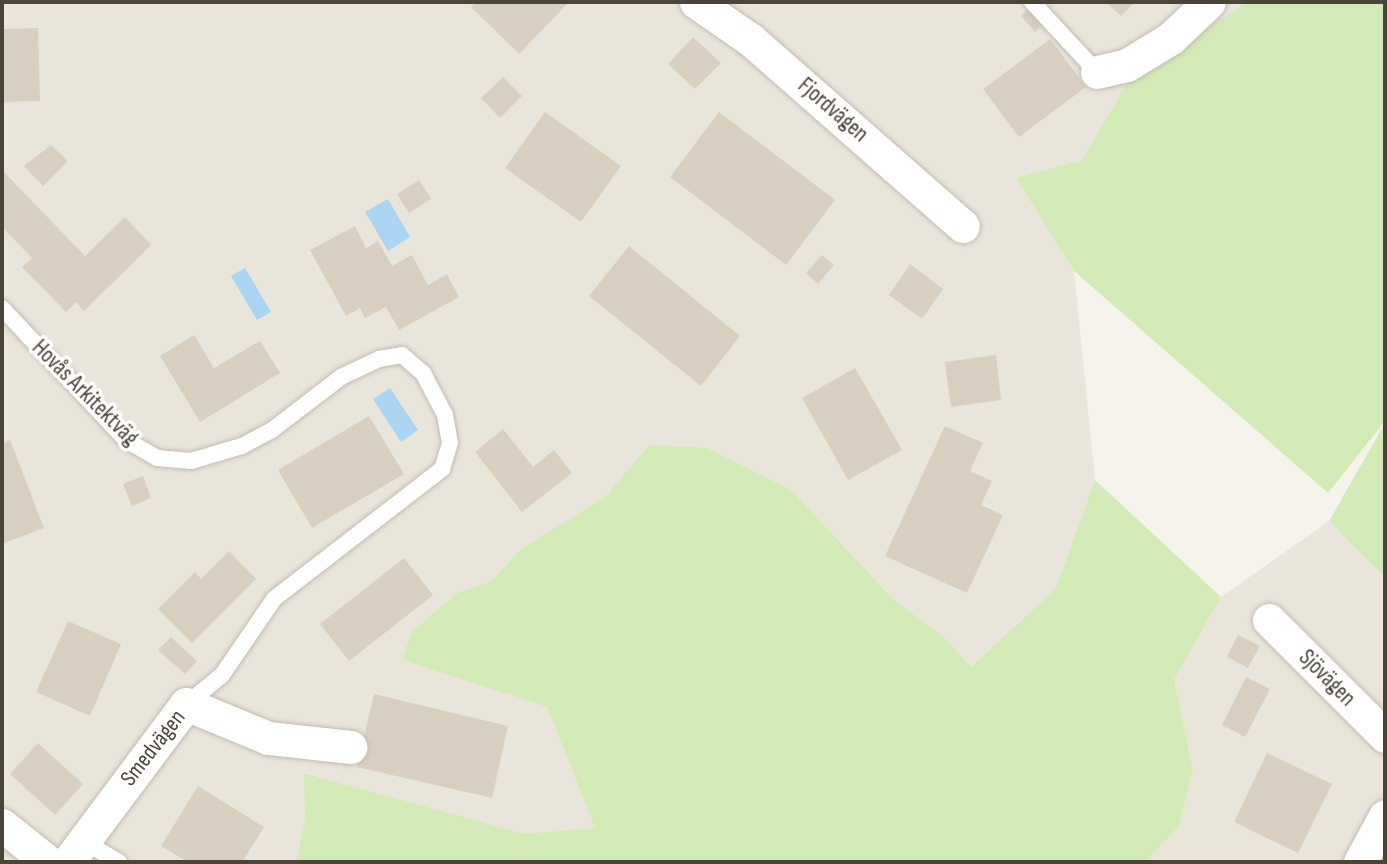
<!DOCTYPE html>
<meta charset="utf-8">
<style>
body{margin:0}
#map{position:relative;width:1387px;height:864px;overflow:hidden;background:#f6f3ec;font-family:"Sofia Sans Condensed",sans-serif}
div>[style]{position:absolute}
.residential>*{inset:0;background:#eae5da}
.green>*{inset:0;background:#d2eab5}
.water>*{inset:0;background:#a9d4f2}
.building>*{inset:0;background:#d8cfc1}
.roads{filter:drop-shadow(0 0 2px #c2bbae) drop-shadow(0 0 2px #c2bbae)}
.lane>*{height:16px;margin:-8px;padding:0 8px;transform-origin:8px;border-radius:8px;background:#fff}
.street>*{height:33px;margin:-16.5px;padding:0 16.5px;transform-origin:16.5px;border-radius:16.5px;background:#fff}
span{translate:-50% -50%;white-space:nowrap;text-align:center;line-height:1.15;-webkit-text-stroke:7px #fff;paint-order:stroke}
.street-label{font-size:23px;color:#4b4439}
.frame{position:absolute;inset:0;border:4px solid #4b4439;pointer-events:none}
</style>
<div id="map">
<div class="residential">
<div style="clip-path:polygon(2px 2px,1248px 2px,1082px 160px,1017px 178px,1074px 271px,1095px 480px,1056px 588px,971px 667px,943px 636px,894px 600px,791px 490px,649px 445px,605px 497px,522px 548px,490px 582px,457px 593px,431px 615px,411px 633px,402px 660px,547px 707px,595px 828px,524px 835px,305px 773px,305px 818px,296px 862px,2px 862px)"></div>
<div style="clip-path:polygon(1329px 521px,1385px 578px,1385px 862px,1145px 862px,1179px 826px,1193px 770px,1174px 680px,1221px 597px)"></div>
</div>
<div class="green">
<div style="clip-path:polygon(1248px 2px,1385px 2px,1385px 421px,1328px 493px,1074px 271px,1016px 178px,1082px 160px,1130px 78px)"></div>
<div style="clip-path:polygon(1385px 423px,1385px 578px,1329px 521px)"></div>
<div style="clip-path:polygon(649px 445px,707px 448px,791px 490px,894px 600px,943px 636px,971px 667px,1056px 588px,1095px 480px,1221px 597px,1174px 680px,1193px 770px,1179px 826px,1145px 862px,296px 862px,305px 818px,304px 773px,524px 834px,595px 828px,547px 707px,402px 660px,411px 633px,431px 615px,457px 593px,490px 582px,522px 548px,605px 497px)"></div>
</div>
<div class="water">
<div style="clip-path:polygon(388px 199px,410px 237px,388px 251px,365px 212px)"></div>
<div style="clip-path:polygon(245px 268px,271px 312px,257px 320px,231px 276px)"></div>
<div style="clip-path:polygon(390px 388px,418px 430px,401px 442px,373px 399px)"></div>
</div>
<div class="building">
<div style="clip-path:polygon(476px 2px,569px 2px,519px 54px,471px 7px)"></div>
<div style="clip-path:polygon(1106px 2px,1135px 2px,1121px 16px)"></div>
<div style="clip-path:polygon(1029px 8px,1044px 23px,1035px 32px,1021px 16px)"></div>
<div style="clip-path:polygon(38px 28px,40px 101px,2px 102px,2px 29px)"></div>
<div style="clip-path:polygon(693px 37px,721px 63px,695px 89px,668px 64px)"></div>
<div style="clip-path:polygon(1050px 39px,1086px 87px,1019px 137px,983px 89px)"></div>
<div style="clip-path:polygon(503px 77px,522px 96px,500px 118px,481px 98px)"></div>
<div style="clip-path:polygon(545px 112px,621px 166px,581px 222px,505px 168px)"></div>
<div style="clip-path:polygon(719px 112px,835px 200px,786px 265px,670px 177px)"></div>
<div style="clip-path:polygon(51px 145px,68px 161px,43px 186px,24px 166px)"></div>
<div style="clip-path:polygon(2px 170px,85px 256px,125px 217px,151px 245px,84px 311px,76px 302px,66px 312px,22px 267px,32px 258px,2px 227px)"></div>
<div style="clip-path:polygon(419px 180px,431px 199px,409px 213px,397px 194px)"></div>
<div style="clip-path:polygon(355px 226px,366px 248px,378px 241px,392px 266px,412px 255px,428px 285px,447px 274px,459px 297px,399px 330px,386px 307px,365px 318px,360px 308px,346px 316px,310px 250px)"></div>
<div style="clip-path:polygon(629px 246px,740px 336px,701px 386px,589px 296px)"></div>
<div style="clip-path:polygon(822px 255px,834px 265px,818px 284px,806px 273px)"></div>
<div style="clip-path:polygon(910px 264px,943px 289px,922px 319px,889px 295px)"></div>
<div style="clip-path:polygon(194px 335px,214px 368px,260px 341px,280px 373px,200px 422px,160px 356px)"></div>
<div style="clip-path:polygon(996px 355px,1001px 400px,951px 407px,945px 362px)"></div>
<div style="clip-path:polygon(855px 368px,902px 450px,848px 480px,802px 398px)"></div>
<div style="clip-path:polygon(369px 416px,404px 474px,312px 528px,278px 470px)"></div>
<div style="clip-path:polygon(945px 426px,983px 443px,970px 471px,992px 481px,981px 505px,1003px 515px,967px 593px,885px 556px)"></div>
<div style="clip-path:polygon(503px 429px,533px 467px,554px 450px,572px 473px,522px 512px,475px 452px)"></div>
<div style="clip-path:polygon(10px 440px,44px 528px,2px 544px,2px 444px)"></div>
<div style="clip-path:polygon(143px 476px,151px 498px,132px 506px,123px 484px)"></div>
<div style="clip-path:polygon(229px 551px,256px 579px,192px 643px,158px 609px,195px 572px,201px 579px)"></div>
<div style="clip-path:polygon(404px 558px,433px 595px,349px 661px,320px 624px)"></div>
<div style="clip-path:polygon(68px 621px,121px 644px,90px 716px,36px 692px)"></div>
<div style="clip-path:polygon(1238px 635px,1260px 646px,1248px 668px,1227px 657px)"></div>
<div style="clip-path:polygon(171px 637px,197px 661px,185px 674px,158px 650px)"></div>
<div style="clip-path:polygon(1246px 677px,1270px 689px,1245px 737px,1222px 725px)"></div>
<div style="clip-path:polygon(374px 694px,508px 726px,492px 798px,357px 767px)"></div>
<div style="clip-path:polygon(38px 743px,83px 784px,55px 815px,10px 774px)"></div>
<div style="clip-path:polygon(1267px 753px,1332px 784px,1298px 853px,1234px 822px)"></div>
<div style="clip-path:polygon(198px 786px,264px 827px,242px 862px,188px 862px,161px 846px)"></div>
</div>
<div class="roads">
<div class="lane">
<div style="left:1032px;top:2px;width:96px;rotate:47.1deg"></div>
<div style="left:2px;top:308px;width:181px;rotate:46.8deg"></div>
<div style="left:126px;top:440px;width:36px;rotate:30deg"></div>
<div style="left:157px;top:458px;width:34px;rotate:5deg"></div>
<div style="left:191px;top:461px;width:53px;rotate:-16.4deg"></div>
<div style="left:242px;top:446px;width:34px;rotate:-28deg"></div>
<div style="left:272px;top:430px;width:87px;rotate:-37.5deg"></div>
<div style="left:341px;top:377px;width:42px;rotate:-25.3deg"></div>
<div style="left:379px;top:359px;width:23px;rotate:-10deg"></div>
<div style="left:402px;top:355px;width:28px;rotate:41deg"></div>
<div style="left:423px;top:373px;width:47px;rotate:62.4deg"></div>
<div style="left:445px;top:415px;width:28px;rotate:80deg"></div>
<div style="left:450px;top:443px;width:27px;rotate:107deg"></div>
<div style="left:442px;top:469px;width:212px;rotate:142.3deg"></div>
<div style="left:274px;top:599px;width:92px;rotate:124.4deg"></div>
<div style="left:222px;top:675px;width:44px;rotate:140.5deg"></div>
<div style="left:83px;top:841px;width:42px;rotate:30.3deg"></div>
</div>
<div class="street">
<div style="left:696px;top:2px;width:67px;rotate:34.6deg"></div>
<div style="left:751px;top:40px;width:282px;rotate:41.3deg"></div>
<div style="left:1097px;top:72px;width:31px;rotate:-13deg"></div>
<div style="left:1127px;top:65px;width:52px;rotate:-31.5deg"></div>
<div style="left:1171px;top:38px;width:52px;rotate:-43.5deg"></div>
<div style="left:1269px;top:620px;width:164px;rotate:45deg"></div>
<div style="left:2px;top:825px;width:59px;rotate:38.8deg"></div>
<div style="left:68px;top:862px;width:197px;rotate:-53.2deg"></div>
<div style="left:186px;top:704px;width:89px;rotate:22.5deg"></div>
<div style="left:268px;top:738px;width:83px;rotate:6.2deg"></div>
<div style="left:1360px;top:862px;width:52px;rotate:-61.5deg"></div>
</div>
</div>
<div class="street-label">
<span style="left:833px;top:110px;rotate:41deg">Fjordvägen</span>
<span style="left:85px;top:393px;rotate:45deg">Hovås Arkitektväg</span>
<span style="left:1327px;top:678px;rotate:45deg">Sjövägen</span>
<span style="left:153px;top:748px;rotate:-52deg">Smedvägen</span>
</div>
<div class="frame"></div>
</div>
